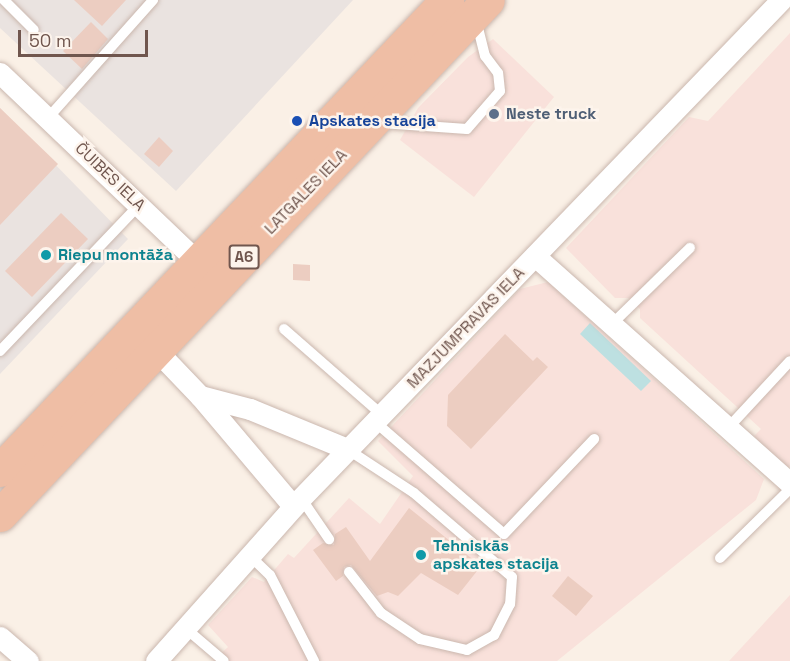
<!DOCTYPE html>
<meta charset="utf-8">
<style>
body{margin:0}
#map{position:relative;width:790px;height:661px;overflow:hidden;background:#faf0e6;font-family:"Space Grotesk",sans-serif}
div>[style]{position:absolute}
.commercial>*{inset:0;background:#f9e1db}
.industrial>*{inset:0;background:#eae3e0}
.water>*{inset:0;background:#bde0e1}
.building>*{inset:0;background:#eccdc1}
.roads{filter:drop-shadow(0 0 2px #cab7ae) drop-shadow(0 0 2px #cab7ae)}
.service>*{height:10px;margin:-5px;padding:0 5px;transform-origin:5px;border-radius:5px;background:#fff}
.minor>*{height:21px;margin:-10.5px;padding:0 10.5px;transform-origin:10.5px;border-radius:10.5px;background:#fff}
.trunk>*{height:33px;margin:-16.5px;padding:0 16.5px;transform-origin:16.5px;border-radius:16.5px;background:#efbea5}
.dots>*{width:16px;height:16px;translate:-50% -50%;box-sizing:border-box;border:3px solid #fdf4ec;border-radius:50%}
span{translate:-50% -50%;white-space:nowrap;text-align:center;line-height:1.15;-webkit-text-stroke:5px #fdf4ec;paint-order:stroke}
.shield-label span{padding:2px 4px;background:#fdf4ec;border:2px solid;border-radius:4px;-webkit-text-stroke-width:0}
.shield-label{font-size:15px;color:#70564e;font-weight:700}
.service-label{font-size:16px;color:#4e5e75;font-weight:700}
.left{translate:0 -50%;text-align:left}
.transit-label{font-size:16px;color:#164399;font-weight:700}
.street-label{font-size:16px;color:#70564e}
.culture-label{font-size:16px;color:#0d838f;font-weight:700}
.scale{position:absolute;left:18px;top:30px;width:130px;height:27px;box-sizing:border-box;border:3px solid #70564e;border-top:0;padding-left:8px;font-size:18px;line-height:21px;white-space:nowrap;color:#70564e;-webkit-text-stroke:4px #fdf4ec;paint-order:stroke}
</style>
<div id="map">
<div class="commercial">
<div style="clip-path:polygon(790px 33px,790px 466px,786px 469px,754px 436px,761px 429px,640px 318px,640px 309px,628px 298px,615px 298px,566px 248px,689px 117px,708px 121px)"></div>
<div style="clip-path:polygon(493px 39px,554px 97px,474px 197px,400px 140px,418px 108px,468px 57px)"></div>
<div style="clip-path:polygon(548px 282px,764px 479px,756px 500px,557px 661px,213px 661px,228px 647px,208px 625px,252px 577px,264px 582px,288px 554px,294px 558px,349px 498px,380px 524px,413px 476px,378px 441px,520px 289px)"></div>
<div style="clip-path:polygon(790px 595px,790px 661px,729px 661px)"></div>
</div>
<div class="industrial">
<div style="clip-path:polygon(0 0,353px 0,176px 191px,0 28px)"></div>
<div style="clip-path:polygon(0 108px,128px 239px,0 374px)"></div>
</div>
<div class="water">
<div style="clip-path:polygon(590px 323px,651px 381px,641px 391px,580px 334px)"></div>
</div>
<div class="building">
<div style="clip-path:polygon(74px 0,126px 0,102px 26px)"></div>
<div style="clip-path:polygon(91px 22px,108px 39px,82px 69px,63px 51px)"></div>
<div style="clip-path:polygon(0 108px,58px 164px,0 225px)"></div>
<div style="clip-path:polygon(159px 137px,173px 151px,159px 167px,144px 154px)"></div>
<div style="clip-path:polygon(61px 213px,88px 239px,32px 297px,5px 271px)"></div>
<div style="clip-path:polygon(293px 264px,310px 265px,310px 281px,293px 280px)"></div>
<div style="clip-path:polygon(505px 334px,533px 361px,537px 357px,548px 367px,471px 449px,447px 426px,448px 395px)"></div>
<div style="clip-path:polygon(409px 508px,481px 566px,458px 595px,421px 573px,398px 596px,388px 592px,377px 596px,351px 565px,344px 567px,343px 576px,336px 581px,313px 550px,323px 543px,334px 545px,335px 534px,346px 527px,370px 561px)"></div>
<div style="clip-path:polygon(568px 576px,593px 596px,576px 616px,552px 596px)"></div>
</div>
<div class="roads">
<div class="service">
<div style="left:4px;top:0;width:42px;rotate:45deg"></div>
<div style="left:48px;top:118px;width:158px;rotate:-48.3deg"></div>
<div style="left:382px;top:123px;width:85px;rotate:4deg"></div>
<div style="left:467px;top:129px;width:50px;rotate:-49deg"></div>
<div style="left:500px;top:91px;width:18px;rotate:-96deg"></div>
<div style="left:498px;top:73px;width:21px;rotate:-127deg"></div>
<div style="left:485px;top:56px;width:34px;rotate:-104deg"></div>
<div style="left:612px;top:324px;width:109px;rotate:-44.3deg"></div>
<div style="left:284px;top:329px;width:129px;rotate:41.2deg"></div>
<div style="left:0;top:351px;width:202px;rotate:-46.4deg"></div>
<div style="left:374px;top:421px;width:172px;rotate:41deg"></div>
<div style="left:504px;top:534px;width:131px;rotate:-46.5deg"></div>
<div style="left:728px;top:428px;width:91px;rotate:-47.2deg"></div>
<div style="left:347px;top:449px;width:80px;rotate:33.3deg"></div>
<div style="left:414px;top:493px;width:129px;rotate:40.6deg"></div>
<div style="left:512px;top:577px;width:27px;rotate:94deg"></div>
<div style="left:510px;top:604px;width:35px;rotate:117deg"></div>
<div style="left:494px;top:635px;width:31px;rotate:151deg"></div>
<div style="left:467px;top:650px;width:48px;rotate:-166.8deg"></div>
<div style="left:420px;top:639px;width:47px;rotate:-146.3deg"></div>
<div style="left:381px;top:613px;width:52px;rotate:-128deg"></div>
<div style="left:301px;top:498px;width:50px;rotate:55.7deg"></div>
<div style="left:249px;top:555px;width:29px;rotate:44deg"></div>
<div style="left:270px;top:575px;width:97px;rotate:62.9deg"></div>
<div style="left:720px;top:558px;width:98px;rotate:-44.6deg"></div>
<div style="left:184px;top:627px;width:52px;rotate:40.4deg"></div>
</div>
<div class="minor">
<div style="left:0;top:73px;width:285px;rotate:43.7deg"></div>
<div style="left:535px;top:256px;width:341px;rotate:41.7deg"></div>
<div style="left:156px;top:350px;width:64px;rotate:46.3deg"></div>
<div style="left:293px;top:506px;width:144px;rotate:-130.2deg"></div>
<div style="left:200px;top:396px;width:52px;rotate:14.6deg"></div>
<div style="left:250px;top:409px;width:105px;rotate:22.4deg"></div>
<div style="left:0;top:637px;width:37px;rotate:41deg"></div>
<div style="left:156px;top:661px;width:218px;rotate:-48.3deg"></div>
<div style="left:301px;top:498px;width:692px;rotate:-46.05deg"></div>
</div>
<div class="trunk">
<div style="left:0;top:470px;width:649px;rotate:-46.44deg"></div>
<div style="left:0;top:515px;width:709px;rotate:-46.54deg"></div>
</div>
</div>
<div class="dots">
<div style="left:494px;top:114px;background:#5c6f8a"></div>
<div style="left:297px;top:121px;background:#1a4fb4"></div>
<div style="left:46px;top:255px;background:#0f9aa8"></div>
<div style="left:421px;top:555px;background:#0f9aa8"></div>
</div>
<div class="shield-label">
<span style="left:244px;top:257px">A6</span>
</div>
<div class="service-label">
<span class="left" style="left:506px;top:114px">Neste truck</span>
</div>
<div class="transit-label">
<span class="left" style="left:309px;top:121px">Apskates stacija</span>
</div>
<div class="street-label">
<span style="left:110px;top:177px;rotate:44deg">ČUIBES IELA</span>
<span style="left:306px;top:192px;rotate:-46deg">LATGALES IELA</span>
<span style="left:466px;top:328px;rotate:-46deg">MAZJUMPRAVAS IELA</span>
</div>
<div class="culture-label">
<span class="left" style="left:58px;top:255px">Riepu montāža</span>
<span class="left" style="left:433px;top:555px">Tehniskās<br>apskates stacija</span>
</div>
<div class="scale">50 m</div>
</div>
